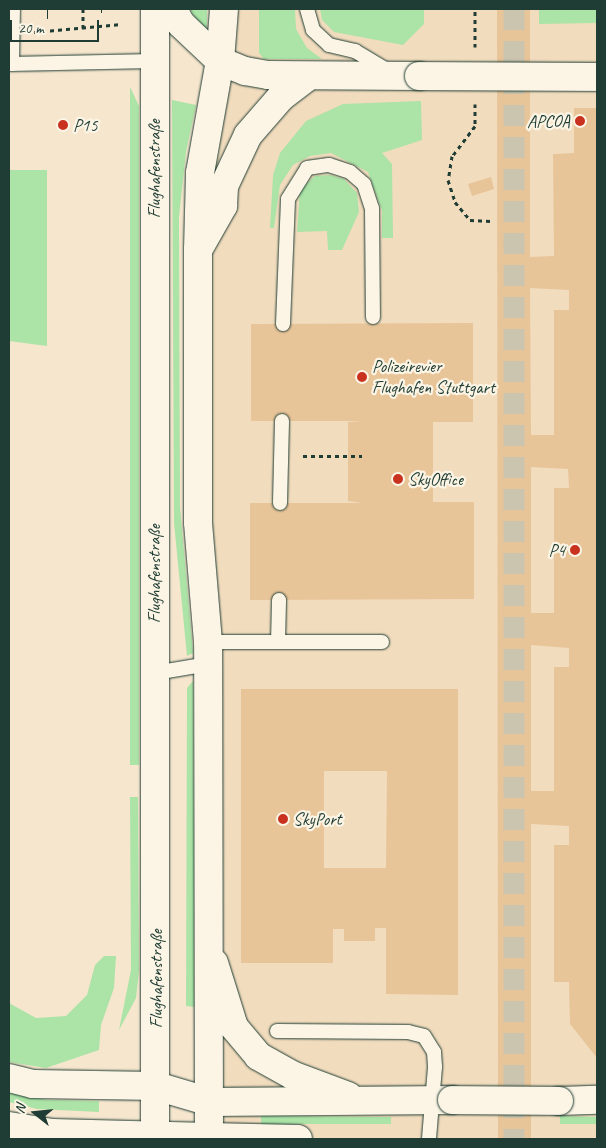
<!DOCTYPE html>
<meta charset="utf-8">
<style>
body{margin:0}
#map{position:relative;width:606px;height:1148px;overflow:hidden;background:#f6e6ce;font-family:Caveat,sans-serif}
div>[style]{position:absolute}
.built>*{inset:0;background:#f2dcbe}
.green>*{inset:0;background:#ace3a6}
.building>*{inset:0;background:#e8c499}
.pedestrian-tunnel>*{height:21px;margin-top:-10.5px;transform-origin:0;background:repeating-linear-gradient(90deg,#cbc4af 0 21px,transparent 0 32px)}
.path>*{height:3px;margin-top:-1.5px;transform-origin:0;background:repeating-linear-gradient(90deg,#1f3d34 0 4px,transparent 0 8px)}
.roads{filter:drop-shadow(0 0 1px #1f3d34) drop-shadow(0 0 1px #1f3d34)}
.service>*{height:14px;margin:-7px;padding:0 7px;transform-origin:7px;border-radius:7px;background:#fcf5e5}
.minor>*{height:28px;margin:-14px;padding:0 14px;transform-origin:14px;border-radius:14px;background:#fcf5e5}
.secondary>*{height:28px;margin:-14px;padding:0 14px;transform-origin:14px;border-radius:14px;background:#fcf5e5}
.tram>*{height:1px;margin:-0.5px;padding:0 0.5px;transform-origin:0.5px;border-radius:0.5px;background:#1f3d34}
.bridges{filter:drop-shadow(0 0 1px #1f3d34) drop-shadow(0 0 1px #1f3d34)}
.minor-bridge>*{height:28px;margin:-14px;padding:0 14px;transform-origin:14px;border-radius:14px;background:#fcf5e5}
.dots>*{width:14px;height:14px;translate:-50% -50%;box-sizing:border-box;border:2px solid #fcf5e5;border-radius:50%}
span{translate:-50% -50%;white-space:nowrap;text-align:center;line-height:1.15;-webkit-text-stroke:4.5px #fcf5e5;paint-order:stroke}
.poi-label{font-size:18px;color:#1f3d34}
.right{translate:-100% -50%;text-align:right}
.left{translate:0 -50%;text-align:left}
.street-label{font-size:18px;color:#1f3d34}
.frame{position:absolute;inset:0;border:10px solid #1f3d34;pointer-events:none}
.north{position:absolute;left:10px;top:1088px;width:50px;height:50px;-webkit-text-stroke:4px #fcf5e5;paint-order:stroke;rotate:286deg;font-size:14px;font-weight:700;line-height:20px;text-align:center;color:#1f3d34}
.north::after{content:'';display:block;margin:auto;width:18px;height:22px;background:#1f3d34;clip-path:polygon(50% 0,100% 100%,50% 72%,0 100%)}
.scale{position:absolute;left:10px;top:20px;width:89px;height:22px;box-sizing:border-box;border:2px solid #1f3d34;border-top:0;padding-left:6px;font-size:15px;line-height:18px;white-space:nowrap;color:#1f3d34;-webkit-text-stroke:4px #fcf5e5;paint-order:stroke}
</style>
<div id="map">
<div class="built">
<div style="clip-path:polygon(224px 9px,597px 9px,597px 1139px,209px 1139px,198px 250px)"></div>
</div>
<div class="green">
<div style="clip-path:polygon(190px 9px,207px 9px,207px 27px,202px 30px)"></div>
<div style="clip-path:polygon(259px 9px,295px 9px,296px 29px,307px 48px,322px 59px,264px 59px,259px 53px)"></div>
<div style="clip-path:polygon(320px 9px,424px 9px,424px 24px,403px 45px,334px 32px,322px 20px)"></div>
<div style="clip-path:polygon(539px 9px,597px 9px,597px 23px,539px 24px)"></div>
<div style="clip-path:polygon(130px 87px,139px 106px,139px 765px,130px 765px)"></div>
<div style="clip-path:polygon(172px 100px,196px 105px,186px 152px,179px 217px,180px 507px,193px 653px,187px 656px,174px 523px)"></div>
<div style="clip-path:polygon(421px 101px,422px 140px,382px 153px,392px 164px,393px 238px,382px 238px,382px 211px,368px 172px,331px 153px,310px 156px,293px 165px,280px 185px,274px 228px,270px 228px,273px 175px,280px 153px,306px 121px,343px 104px)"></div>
<div style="clip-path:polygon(9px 170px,47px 170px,47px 346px,9px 341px)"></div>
<div style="clip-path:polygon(330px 175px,344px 179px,357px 193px,359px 212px,342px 250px,328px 250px,327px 231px,297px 232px,300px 190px,315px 176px)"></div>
<div style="clip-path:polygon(193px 681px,194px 854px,194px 1007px,186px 1006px,187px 688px)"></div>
<div style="clip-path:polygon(130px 797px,138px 797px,139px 971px,136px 998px,119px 1030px,131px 970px)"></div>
<div style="clip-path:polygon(104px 956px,116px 956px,114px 988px,101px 1025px,99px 1050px,46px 1068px,9px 1062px,9px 1003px,36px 1018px,66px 1016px,87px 995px,95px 965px)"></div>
<div style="clip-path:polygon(9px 1093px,48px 1100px,99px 1101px,99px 1112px,37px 1109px,9px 1102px)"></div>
<div style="clip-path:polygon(261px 1116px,391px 1117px,391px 1124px,261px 1124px)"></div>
<div style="clip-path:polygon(560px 1116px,597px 1117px,597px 1124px,560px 1124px)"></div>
</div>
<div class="building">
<div style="clip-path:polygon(evenodd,497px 9px,530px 9px,530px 257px,554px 256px,553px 154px,574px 153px,574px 108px,597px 108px,597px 1058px,570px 1024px,569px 982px,554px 982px,554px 845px,569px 845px,569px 826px,531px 824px,531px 1139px,498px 1139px,497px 9px,530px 288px,569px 290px,569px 310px,554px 310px,554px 435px,531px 435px,530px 288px,497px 9px,531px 467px,568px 469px,569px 488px,554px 488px,554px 613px,531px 613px,531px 467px,497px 9px,531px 645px,569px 648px,569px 667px,554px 667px,554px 791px,531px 791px,531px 645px)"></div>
<div style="clip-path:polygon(491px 177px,494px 189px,472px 196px,468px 184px)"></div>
<div style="clip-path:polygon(473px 323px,473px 422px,433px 422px,433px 502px,474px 502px,474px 599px,250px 600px,250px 503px,362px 503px,348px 501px,348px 422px,362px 421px,251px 421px,251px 324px)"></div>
<div style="clip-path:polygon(evenodd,241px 689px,458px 689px,458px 995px,386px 994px,386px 928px,375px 928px,375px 941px,344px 941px,344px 929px,333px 929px,333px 963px,241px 963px,241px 689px,324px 771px,387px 771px,386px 868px,324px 868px,324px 771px)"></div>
</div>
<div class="pedestrian-tunnel">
<div style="left:514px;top:9px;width:1130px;rotate:90deg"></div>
</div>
<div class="path">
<div style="left:83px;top:28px;width:19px;rotate:-90deg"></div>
<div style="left:34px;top:32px;width:88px;rotate:-5.2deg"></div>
<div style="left:475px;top:47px;width:38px;rotate:-90deg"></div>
<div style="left:475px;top:104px;width:22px;rotate:90deg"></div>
<div style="left:475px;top:126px;width:38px;rotate:127deg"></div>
<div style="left:452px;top:156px;width:24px;rotate:99deg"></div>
<div style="left:448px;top:180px;width:23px;rotate:72deg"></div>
<div style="left:455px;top:202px;width:23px;rotate:50deg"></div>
<div style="left:470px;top:220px;width:21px;rotate:3deg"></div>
<div style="left:303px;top:456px;width:59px"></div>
</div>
<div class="roads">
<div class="service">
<div style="left:307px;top:9px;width:22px;rotate:74deg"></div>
<div style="left:313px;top:30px;width:22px;rotate:43deg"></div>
<div style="left:329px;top:45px;width:27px;rotate:13deg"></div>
<div style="left:355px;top:51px;width:39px;rotate:31deg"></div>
<div style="left:9px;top:64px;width:145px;rotate:-1.2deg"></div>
<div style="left:12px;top:64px;width:55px;rotate:-89deg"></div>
<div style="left:283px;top:324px;width:125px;rotate:-87.7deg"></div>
<div style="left:288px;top:199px;width:36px;rotate:-58deg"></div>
<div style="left:307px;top:168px;width:22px;rotate:-8deg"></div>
<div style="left:329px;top:165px;width:22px;rotate:18deg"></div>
<div style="left:350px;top:172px;width:18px;rotate:41deg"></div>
<div style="left:364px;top:184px;width:25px;rotate:72deg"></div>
<div style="left:372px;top:208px;width:109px;rotate:89.5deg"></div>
<div style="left:280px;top:503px;width:82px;rotate:-88.6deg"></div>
<div style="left:208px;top:642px;width:174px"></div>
<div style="left:278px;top:642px;width:42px;rotate:-88.6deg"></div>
<div style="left:155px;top:673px;width:54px;rotate:-9.6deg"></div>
<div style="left:277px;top:1031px;width:131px;rotate:0.4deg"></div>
<div style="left:408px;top:1032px;width:16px;rotate:14deg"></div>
<div style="left:424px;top:1036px;width:19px;rotate:58deg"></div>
<div style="left:434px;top:1052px;width:15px;rotate:86deg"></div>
<div style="left:435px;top:1067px;width:72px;rotate:94.8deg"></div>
</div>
<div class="minor">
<div style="left:173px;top:9px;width:17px;rotate:62deg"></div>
<div style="left:181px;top:24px;width:54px;rotate:43.5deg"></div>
<div style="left:220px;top:61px;width:27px;rotate:22deg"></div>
<div style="left:245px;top:71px;width:23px;rotate:10deg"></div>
<div style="left:268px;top:75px;width:151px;rotate:0.4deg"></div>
<div style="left:198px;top:250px;width:51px;rotate:-60.4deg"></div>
<div style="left:223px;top:206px;width:20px;rotate:-87deg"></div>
<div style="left:224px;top:186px;width:56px;rotate:-64.8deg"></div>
<div style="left:248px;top:135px;width:50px;rotate:-49deg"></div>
<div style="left:281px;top:97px;width:35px;rotate:-37deg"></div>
<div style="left:214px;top:963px;width:67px;rotate:72.6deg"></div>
<div style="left:234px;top:1027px;width:38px;rotate:50deg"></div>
<div style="left:258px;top:1056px;width:39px;rotate:29deg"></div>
<div style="left:292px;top:1075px;width:60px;rotate:20.6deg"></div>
<div style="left:559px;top:1101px;width:38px;rotate:-2deg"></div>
<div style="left:210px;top:1102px;width:242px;rotate:-0.5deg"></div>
<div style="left:209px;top:1137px;width:89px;rotate:1.3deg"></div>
</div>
<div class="secondary">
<div style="left:155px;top:9px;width:1130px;rotate:90deg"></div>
<div style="left:9px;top:1078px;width:25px;rotate:14deg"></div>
<div style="left:33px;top:1084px;width:123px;rotate:0.9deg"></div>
<div style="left:156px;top:1086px;width:56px;rotate:16.5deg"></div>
<div style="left:9px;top:1126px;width:44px;rotate:9.2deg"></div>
<div style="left:52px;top:1133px;width:157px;rotate:1.5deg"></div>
<div style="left:209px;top:1139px;width:497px;rotate:-90.1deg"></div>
<div style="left:208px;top:642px;width:120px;rotate:-94.8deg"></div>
<div style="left:198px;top:522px;width:272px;rotate:-90deg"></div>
<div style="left:198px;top:250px;width:77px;rotate:-88.5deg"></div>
<div style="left:200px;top:173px;width:114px;rotate:-79.9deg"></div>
<div style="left:220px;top:61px;width:52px;rotate:-85.6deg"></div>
</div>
</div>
<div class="tram">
<div style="left:47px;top:9px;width:9px;rotate:90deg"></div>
<div style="left:101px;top:12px;width:3px;rotate:-90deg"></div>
</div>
<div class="bridges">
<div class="minor-bridge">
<div style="left:419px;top:76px;width:178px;rotate:0.3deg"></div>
<div style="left:452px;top:1100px;width:107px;rotate:0.5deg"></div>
</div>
</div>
<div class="dots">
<div style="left:580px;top:121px;background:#c8321e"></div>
<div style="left:63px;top:125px;background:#c8321e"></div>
<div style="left:362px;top:377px;background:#c8321e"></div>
<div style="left:398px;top:479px;background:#c8321e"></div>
<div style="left:575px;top:550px;background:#c8321e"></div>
<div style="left:283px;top:819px;background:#c8321e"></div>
</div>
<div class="poi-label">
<span class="right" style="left:570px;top:121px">APCOA</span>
<span class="left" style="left:73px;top:125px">P15</span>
<span class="left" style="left:372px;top:377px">Polizeirevier<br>Flughafen Stuttgart</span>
<span class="left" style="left:408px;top:479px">SkyOffice</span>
<span class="right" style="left:565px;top:550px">P4</span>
<span class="left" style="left:293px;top:819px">SkyPort</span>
</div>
<div class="street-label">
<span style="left:154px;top:169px;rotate:-90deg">Flughafenstraße</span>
<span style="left:154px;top:574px;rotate:-90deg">Flughafenstraße</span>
<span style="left:156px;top:979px;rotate:-90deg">Flughafenstraße</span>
</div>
<div class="frame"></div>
<div class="north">N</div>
<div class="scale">20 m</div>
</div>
